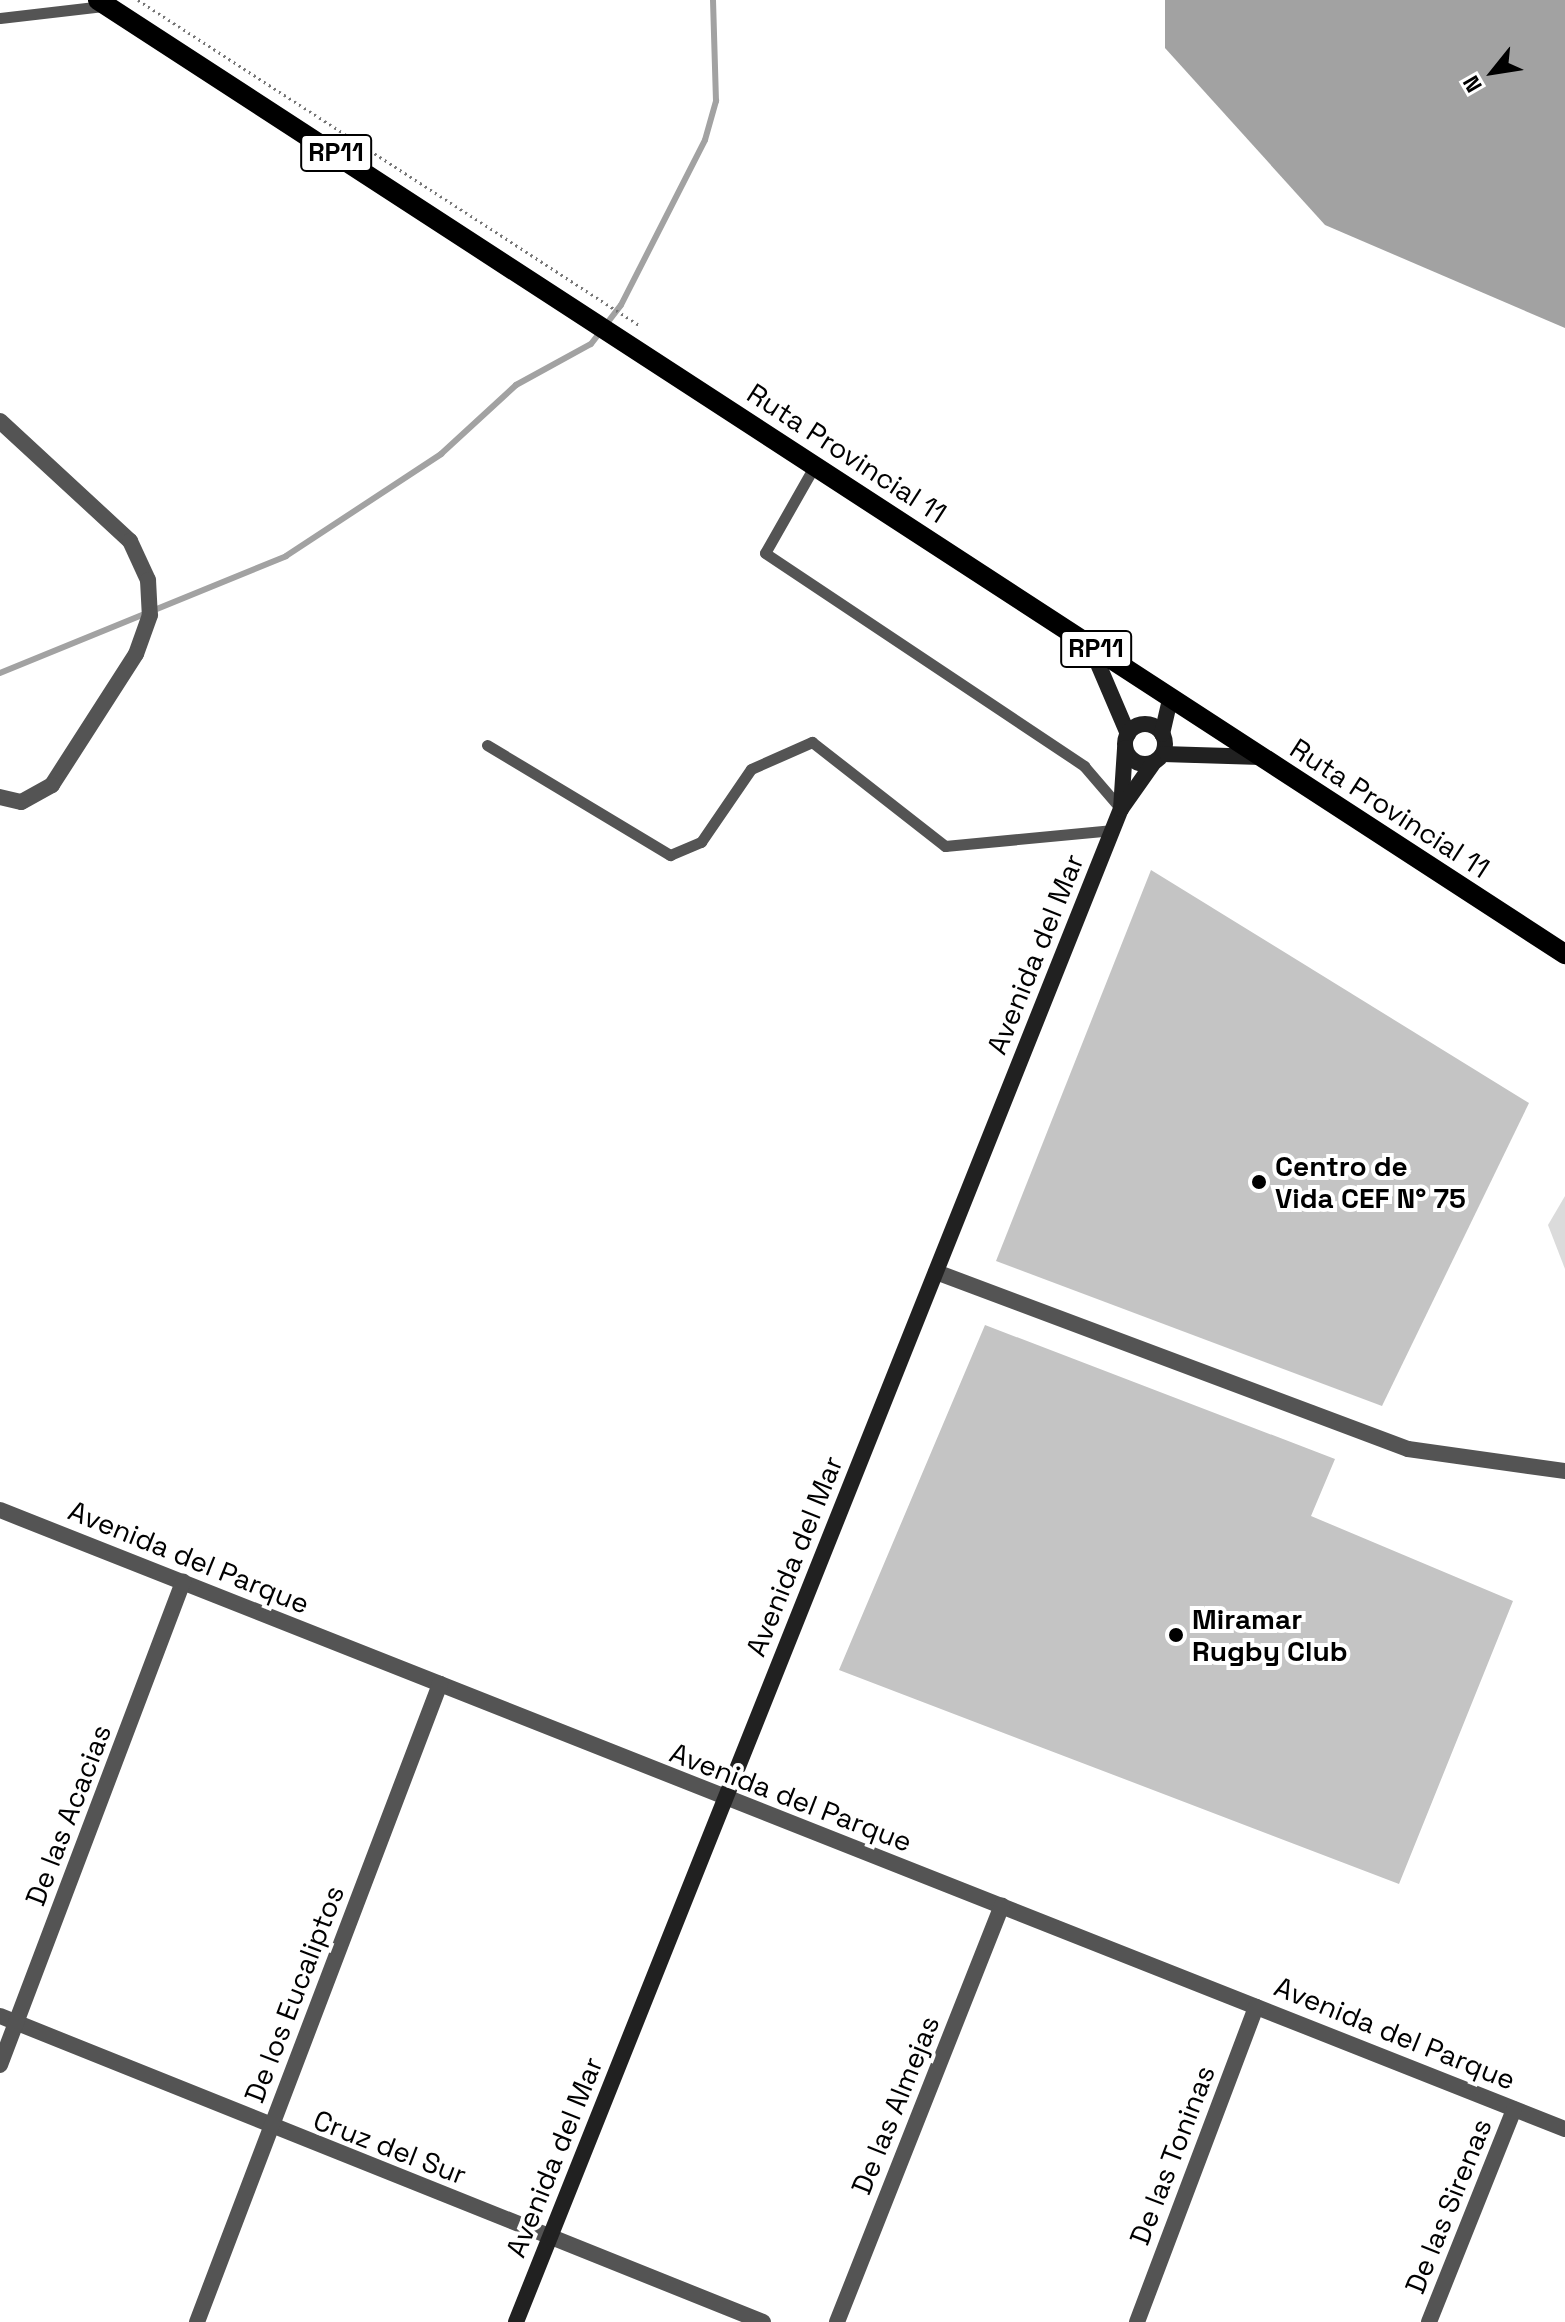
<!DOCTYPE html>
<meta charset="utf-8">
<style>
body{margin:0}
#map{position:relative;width:1565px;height:2322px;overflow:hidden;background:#fff;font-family:"Space Grotesk",sans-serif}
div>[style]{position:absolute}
.green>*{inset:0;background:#dbdbdb}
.water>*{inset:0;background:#a2a2a2}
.stream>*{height:6px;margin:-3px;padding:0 3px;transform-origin:3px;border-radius:3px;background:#a2a2a2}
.building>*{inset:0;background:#c4c4c4}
.path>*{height:3px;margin-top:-1.5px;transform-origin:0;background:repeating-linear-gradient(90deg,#767676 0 2px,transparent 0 6px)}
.service>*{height:11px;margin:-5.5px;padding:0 5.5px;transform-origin:5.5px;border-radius:5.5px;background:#545454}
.minor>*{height:16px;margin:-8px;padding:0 8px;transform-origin:8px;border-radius:8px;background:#545454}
.secondary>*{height:16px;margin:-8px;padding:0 8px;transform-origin:8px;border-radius:8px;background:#212121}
.secondary>.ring{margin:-8px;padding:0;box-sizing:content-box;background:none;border:16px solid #212121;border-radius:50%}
.primary>*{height:20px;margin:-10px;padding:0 10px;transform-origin:10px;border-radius:10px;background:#000}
.dots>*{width:22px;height:22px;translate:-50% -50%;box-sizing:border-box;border:4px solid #fff;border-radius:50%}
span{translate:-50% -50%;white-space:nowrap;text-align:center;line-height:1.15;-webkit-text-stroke:8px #fff;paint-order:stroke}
.shield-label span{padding:2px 6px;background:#fff;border:2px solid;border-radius:6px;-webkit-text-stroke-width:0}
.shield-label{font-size:26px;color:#000;font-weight:700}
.street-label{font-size:28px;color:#000}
.poi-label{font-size:28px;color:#000;font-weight:700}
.left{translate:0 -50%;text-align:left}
.north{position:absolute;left:1453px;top:32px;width:80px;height:80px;-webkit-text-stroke:6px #fff;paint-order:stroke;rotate:240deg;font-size:22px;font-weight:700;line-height:32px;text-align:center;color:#000}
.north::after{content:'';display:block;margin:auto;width:28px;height:36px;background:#000;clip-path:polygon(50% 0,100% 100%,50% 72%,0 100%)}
</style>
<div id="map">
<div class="green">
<div style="clip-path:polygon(1565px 1196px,1565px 1269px,1548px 1225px)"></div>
</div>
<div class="water">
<div style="clip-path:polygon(1165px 0,1565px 0,1565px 328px,1325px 225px,1165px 48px)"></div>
</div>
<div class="stream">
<div style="left:0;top:673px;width:309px;rotate:-22.2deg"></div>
<div style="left:286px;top:556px;width:186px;rotate:-33.3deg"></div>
<div style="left:441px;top:454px;width:102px;rotate:-42.6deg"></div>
<div style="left:516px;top:385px;width:85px;rotate:-28.7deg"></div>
<div style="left:591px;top:344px;width:49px;rotate:-52.4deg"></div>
<div style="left:621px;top:305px;width:185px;rotate:-63deg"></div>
<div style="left:705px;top:140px;width:41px;rotate:-74.2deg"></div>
<div style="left:716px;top:101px;width:101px;rotate:-91.7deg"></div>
</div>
<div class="building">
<div style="clip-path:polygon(1151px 870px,1529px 1103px,1382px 1406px,996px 1261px)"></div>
<div style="clip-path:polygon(985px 1325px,1335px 1459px,1311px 1516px,1513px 1601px,1399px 1884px,839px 1670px)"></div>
</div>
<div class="path">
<div style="left:138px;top:0;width:597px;rotate:32.97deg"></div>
</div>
<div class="service">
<div style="left:0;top:18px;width:104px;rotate:-6.6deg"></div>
<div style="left:815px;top:465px;width:101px;rotate:119.6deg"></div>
<div style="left:765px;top:553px;width:384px;rotate:33.7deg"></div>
<div style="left:1084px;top:766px;width:57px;rotate:49.3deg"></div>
<div style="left:487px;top:745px;width:214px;rotate:31deg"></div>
<div style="left:670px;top:855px;width:34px;rotate:-23deg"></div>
<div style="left:701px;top:842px;width:88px;rotate:-55.6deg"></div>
<div style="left:751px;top:769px;width:67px;rotate:-23.9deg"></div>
<div style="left:812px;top:742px;width:169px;rotate:38deg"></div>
<div style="left:945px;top:846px;width:169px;rotate:-5.4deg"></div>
</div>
<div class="minor">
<div style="left:0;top:421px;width:177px;rotate:42.7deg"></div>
<div style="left:130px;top:541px;width:43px;rotate:65.2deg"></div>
<div style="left:148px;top:580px;width:35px;rotate:87deg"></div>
<div style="left:150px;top:615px;width:41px;rotate:109.7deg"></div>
<div style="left:136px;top:654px;width:156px;rotate:122.7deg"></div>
<div style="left:52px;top:785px;width:35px;rotate:151deg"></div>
<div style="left:21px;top:802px;width:22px;rotate:-167deg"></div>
<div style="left:936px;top:1272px;width:504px;rotate:20.56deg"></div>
<div style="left:1408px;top:1449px;width:159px;rotate:8deg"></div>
<div style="left:0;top:1510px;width:1683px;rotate:21.58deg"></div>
<div style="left:0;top:2016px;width:822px;rotate:21.85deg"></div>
<div style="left:0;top:2065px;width:517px;rotate:-69.25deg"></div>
<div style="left:197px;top:2322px;width:683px;rotate:-69.15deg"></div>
<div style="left:837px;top:2322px;width:448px;rotate:-68.4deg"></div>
<div style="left:1137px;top:2322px;width:337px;rotate:-69.3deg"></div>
<div style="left:1429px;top:2322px;width:229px;rotate:-68.2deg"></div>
</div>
<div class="secondary">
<div style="left:1090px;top:645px;width:97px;rotate:66.9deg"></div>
<div class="ring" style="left:1125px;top:724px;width:24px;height:24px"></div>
<div style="left:1162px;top:734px;width:37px;rotate:-77deg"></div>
<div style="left:1163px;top:754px;width:98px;rotate:1.8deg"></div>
<div style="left:1121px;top:809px;width:61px;rotate:-86.2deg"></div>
<div style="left:516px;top:2322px;width:1629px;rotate:-68.21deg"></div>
<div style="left:1121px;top:809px;width:57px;rotate:-54.9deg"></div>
</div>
<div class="primary">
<div style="left:98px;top:0;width:1750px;rotate:33.04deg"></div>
</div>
<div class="dots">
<div style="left:1259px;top:1182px;background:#000"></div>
<div style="left:1176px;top:1635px;background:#000"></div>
</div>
<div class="shield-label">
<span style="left:336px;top:153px">RP11</span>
<span style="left:1096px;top:649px">RP11</span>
</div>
<div class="street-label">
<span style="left:847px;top:453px;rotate:33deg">Ruta Provincial 11</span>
<span style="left:1390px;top:808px;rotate:33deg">Ruta Provincial 11</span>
<span style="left:1035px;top:954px;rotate:-68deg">Avenida del Mar</span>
<span style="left:794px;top:1556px;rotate:-68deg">Avenida del Mar</span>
<span style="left:189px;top:1557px;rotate:22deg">Avenida del Parque</span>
<span style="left:791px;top:1797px;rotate:21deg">Avenida del Parque</span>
<span style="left:68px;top:1815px;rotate:-69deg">De las Acacias</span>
<span style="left:294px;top:1994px;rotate:-69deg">De los Eucaliptos</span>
<span style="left:1395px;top:2033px;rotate:22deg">Avenida del Parque</span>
<span style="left:895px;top:2105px;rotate:-68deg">De las Almejas</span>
<span style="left:390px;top:2147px;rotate:21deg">Cruz del Sur</span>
<span style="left:1172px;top:2155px;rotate:-69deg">De las Toninas</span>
<span style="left:554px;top:2157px;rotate:-68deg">Avenida del Mar</span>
<span style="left:1448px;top:2206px;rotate:-68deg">De las Sirenas</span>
</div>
<div class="poi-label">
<span class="left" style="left:1275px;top:1182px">Centro de<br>Vida CEF N° 75</span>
<span class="left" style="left:1192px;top:1635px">Miramar<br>Rugby Club</span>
</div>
<div class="north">N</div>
</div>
